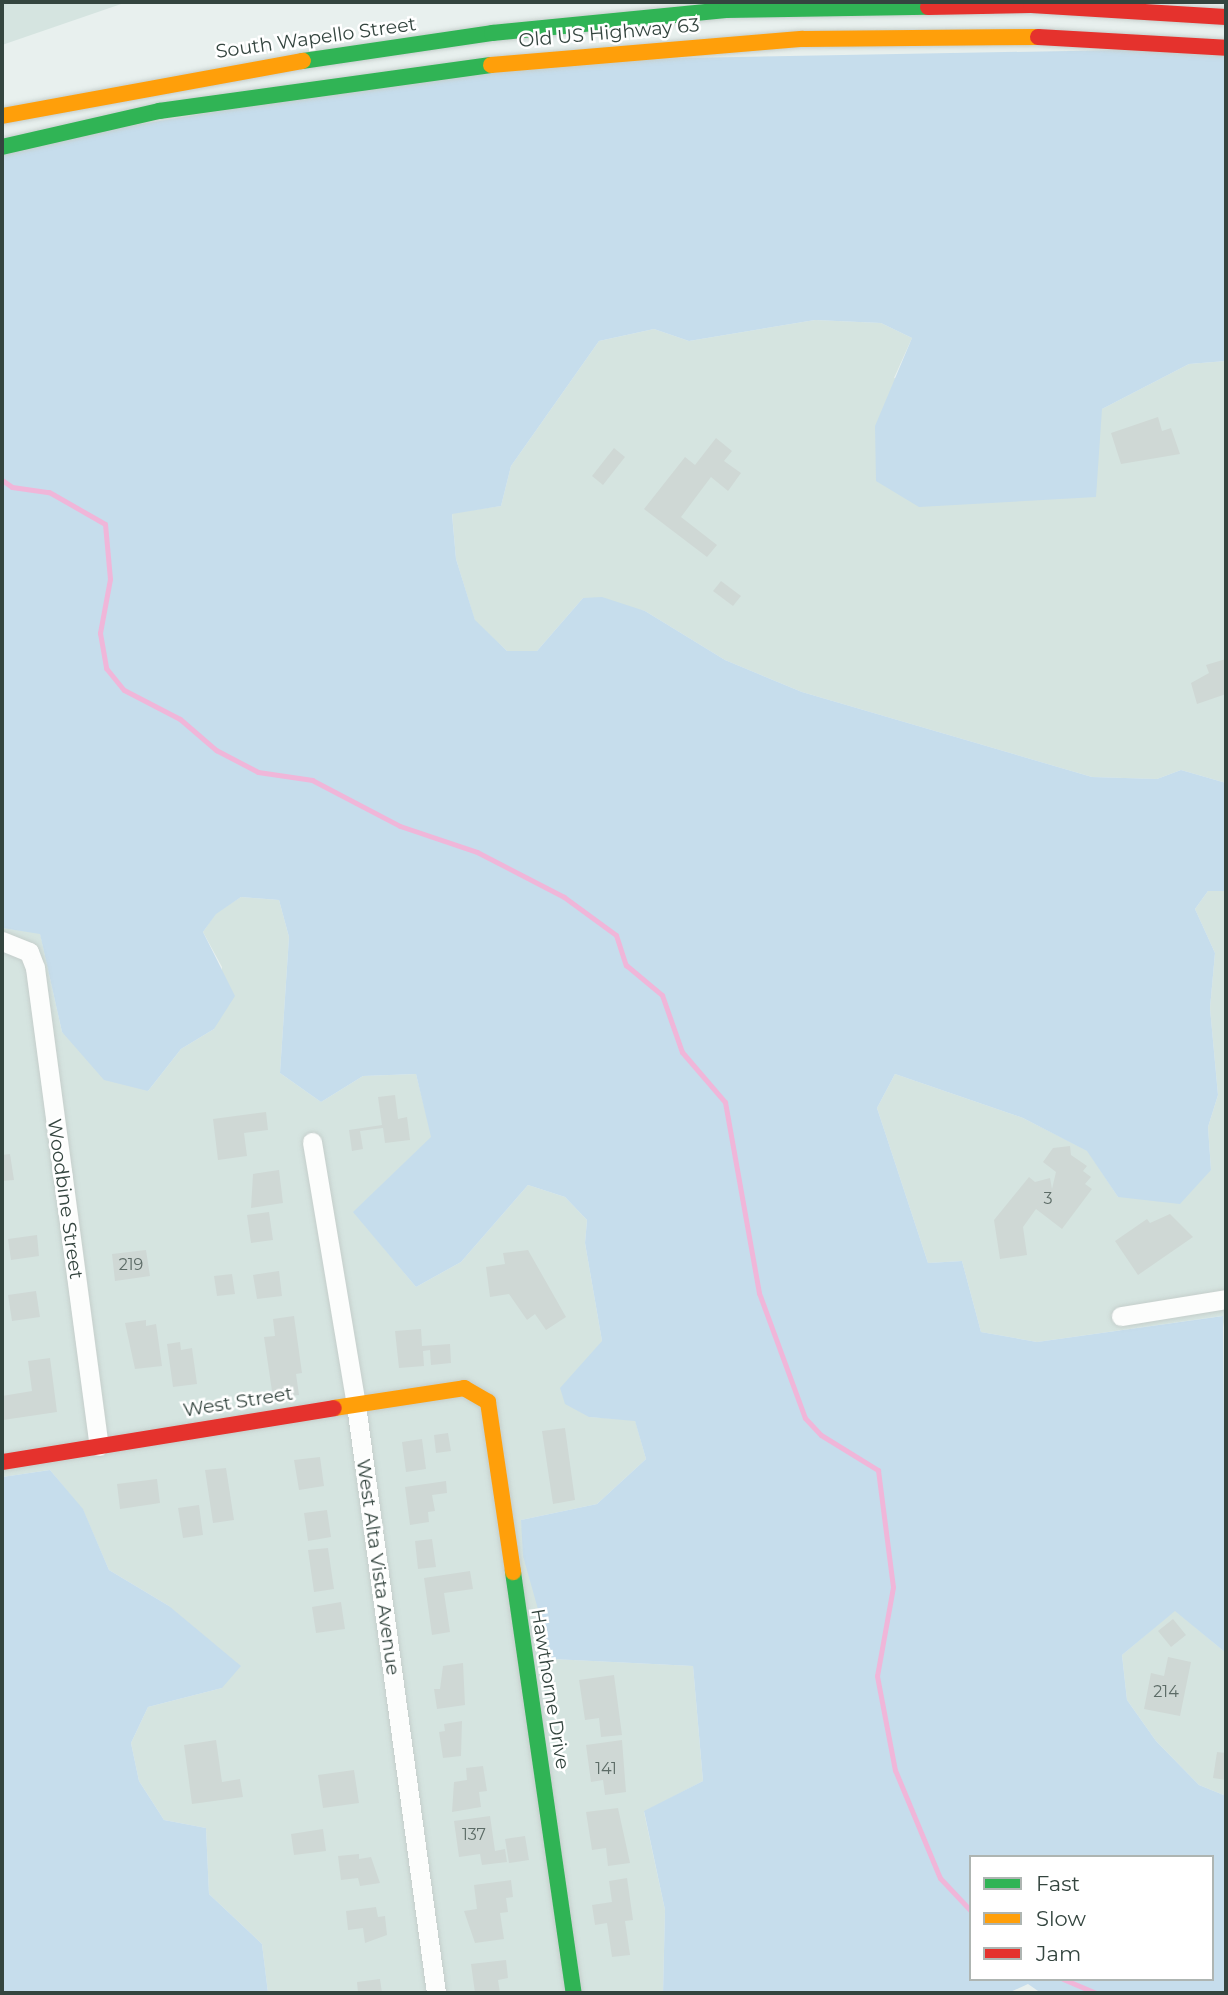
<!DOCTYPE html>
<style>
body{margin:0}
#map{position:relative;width:1228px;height:1995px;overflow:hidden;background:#e8f0ee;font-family:Montserrat,sans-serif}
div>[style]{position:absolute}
.residential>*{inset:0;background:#d5e4e0}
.green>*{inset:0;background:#c6ddec}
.stream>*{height:5px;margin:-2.5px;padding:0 2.5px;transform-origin:2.5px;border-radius:2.5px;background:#f0b6d9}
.building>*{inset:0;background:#cfd8d5}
.roads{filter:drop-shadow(0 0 2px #c5cecb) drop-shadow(0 0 2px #c5cecb)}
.street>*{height:19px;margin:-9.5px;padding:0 9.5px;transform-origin:9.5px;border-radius:9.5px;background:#fcfdfc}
.fast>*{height:16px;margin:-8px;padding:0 8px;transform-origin:8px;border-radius:8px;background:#30b455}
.slow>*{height:16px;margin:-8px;padding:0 8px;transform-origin:8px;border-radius:8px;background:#ff9f0a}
.jam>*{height:16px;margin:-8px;padding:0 8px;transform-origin:8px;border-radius:8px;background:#e5322d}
span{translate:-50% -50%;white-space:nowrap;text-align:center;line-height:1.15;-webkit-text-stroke:5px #fff;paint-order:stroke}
.number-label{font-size:16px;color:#5c6b66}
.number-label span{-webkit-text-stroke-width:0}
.street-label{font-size:19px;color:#34453f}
.frame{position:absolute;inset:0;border:4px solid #34453f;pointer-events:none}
.legend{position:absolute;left:969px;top:1855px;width:245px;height:126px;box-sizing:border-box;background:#fff;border:2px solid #aeb5b2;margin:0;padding:9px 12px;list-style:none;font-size:21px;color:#34453f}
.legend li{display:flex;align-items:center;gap:14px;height:35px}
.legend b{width:35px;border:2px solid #aeb5b2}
</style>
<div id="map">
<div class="residential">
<div style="clip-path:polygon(2px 2px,127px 2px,2px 45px)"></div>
<div style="clip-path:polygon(815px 320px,881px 323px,912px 338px,894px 378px,1102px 409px,1189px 364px,1226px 361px,1226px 783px,1181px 770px,1157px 779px,1092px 777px,802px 692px,725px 660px,645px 611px,583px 598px,537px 651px,507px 651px,475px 621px,456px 559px,452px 513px,501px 506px,511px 466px,599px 341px,654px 329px,689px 341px)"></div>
<div style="clip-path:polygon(1208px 891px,1226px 891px,1226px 1339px,1222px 1316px,1037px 1342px,981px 1332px,962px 1261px,928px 1263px,877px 1108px,895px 1074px,1023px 1118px,1088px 1151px,1118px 1197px,1211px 1170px,1208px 1127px,1218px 1095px,1210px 1008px,1215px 953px,1195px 909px)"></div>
<div style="clip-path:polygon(241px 897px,279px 900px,289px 937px,280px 1073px,321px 1102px,363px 1076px,416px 1074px,432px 1137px,354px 1212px,416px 1287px,461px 1262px,528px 1185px,565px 1197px,587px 1220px,585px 1243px,602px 1341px,589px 1417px,635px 1420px,646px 1459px,597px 1504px,521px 1520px,553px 1659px,693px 1666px,703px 1781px,644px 1812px,665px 1910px,663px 1993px,268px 1993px,262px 1944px,209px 1894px,206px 1828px,164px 1820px,139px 1781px,131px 1743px,148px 1707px,222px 1688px,169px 1606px,109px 1570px,83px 1510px,50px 1470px,2px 1477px,2px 928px,40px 933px,62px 1032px,148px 1091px,181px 1049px,214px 1029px,222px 967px,203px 932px,216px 913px)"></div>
<div style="clip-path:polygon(1175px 1610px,1226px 1653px,1226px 1796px,1199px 1785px,1156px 1741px,1127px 1700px,1122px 1655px)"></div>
</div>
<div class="green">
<div style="clip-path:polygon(evenodd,1226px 48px,1226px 361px,1189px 364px,1102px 409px,1096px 497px,919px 507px,876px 481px,875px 426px,912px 338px,881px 323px,815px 320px,689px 341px,654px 329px,599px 341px,511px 466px,501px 506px,452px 514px,456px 559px,475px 620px,507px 651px,537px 651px,583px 598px,602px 597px,645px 611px,725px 660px,802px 692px,1092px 777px,1157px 779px,1181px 770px,1226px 783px,1226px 891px,1208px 891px,1195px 909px,1215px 953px,1210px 1008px,1218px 1095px,1208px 1127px,1211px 1170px,1180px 1204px,1118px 1197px,1087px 1151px,1023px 1118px,895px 1074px,877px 1108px,928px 1263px,962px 1261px,981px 1332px,1037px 1342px,1223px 1316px,1226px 1653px,1175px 1611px,1122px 1655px,1127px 1700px,1156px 1741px,1199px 1785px,1226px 1796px,1226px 1993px,1041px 1993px,1028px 1984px,1008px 1993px,663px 1993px,665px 1910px,644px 1811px,703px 1781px,693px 1666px,552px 1659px,523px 1556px,521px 1520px,597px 1504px,646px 1459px,635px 1421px,589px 1417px,565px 1404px,560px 1388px,602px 1341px,585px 1243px,587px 1220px,565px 1197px,528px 1185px,461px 1262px,416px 1287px,353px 1212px,431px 1137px,416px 1074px,363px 1076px,321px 1102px,280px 1073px,289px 937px,279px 900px,241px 897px,216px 914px,203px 932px,235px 996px,214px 1029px,181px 1049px,148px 1091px,104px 1080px,62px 1032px,40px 934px,2px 928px,2px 147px,522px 61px,1226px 48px,971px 1857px,1212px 1857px,1212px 1979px,971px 1979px,971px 1857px)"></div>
<div style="clip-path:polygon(50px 1470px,83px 1509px,109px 1570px,169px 1606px,241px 1666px,222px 1688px,148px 1707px,131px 1743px,139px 1781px,164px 1820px,206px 1828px,209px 1894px,262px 1944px,268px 1993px,2px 1993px,2px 1477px)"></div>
</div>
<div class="stream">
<div style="left:2px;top:480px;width:12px;rotate:35deg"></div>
<div style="left:12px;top:487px;width:37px;rotate:8deg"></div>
<div style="left:49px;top:492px;width:64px;rotate:29.7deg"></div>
<div style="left:105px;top:524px;width:55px;rotate:84.8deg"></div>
<div style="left:110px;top:579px;width:55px;rotate:100.5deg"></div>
<div style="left:100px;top:633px;width:36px;rotate:80deg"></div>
<div style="left:106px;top:668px;width:28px;rotate:51deg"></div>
<div style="left:124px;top:690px;width:63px;rotate:27.4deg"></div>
<div style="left:180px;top:719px;width:48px;rotate:40.7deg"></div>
<div style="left:216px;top:750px;width:47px;rotate:27.6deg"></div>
<div style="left:258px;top:772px;width:55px;rotate:8.4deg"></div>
<div style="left:312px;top:780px;width:99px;rotate:27.6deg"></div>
<div style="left:400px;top:826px;width:81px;rotate:18.7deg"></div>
<div style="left:477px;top:852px;width:98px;rotate:27.3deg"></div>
<div style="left:564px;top:897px;width:64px;rotate:36.2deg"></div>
<div style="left:616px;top:935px;width:32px;rotate:72deg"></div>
<div style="left:626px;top:965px;width:47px;rotate:39.8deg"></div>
<div style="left:662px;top:995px;width:60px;rotate:70.7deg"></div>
<div style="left:682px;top:1052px;width:66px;rotate:49.3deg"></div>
<div style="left:725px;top:1102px;width:194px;rotate:79.9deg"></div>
<div style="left:759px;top:1293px;width:133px;rotate:69.8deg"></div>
<div style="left:805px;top:1418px;width:23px;rotate:47deg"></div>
<div style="left:821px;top:1435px;width:67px;rotate:31.6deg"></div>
<div style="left:878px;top:1470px;width:118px;rotate:82.7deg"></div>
<div style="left:893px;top:1587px;width:90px;rotate:100.2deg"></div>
<div style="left:877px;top:1676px;width:96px;rotate:79.2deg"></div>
<div style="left:895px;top:1770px;width:117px;rotate:67.4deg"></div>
<div style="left:940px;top:1878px;width:45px;rotate:46.8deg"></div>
<div style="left:1063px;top:1979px;width:36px;rotate:23deg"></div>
</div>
<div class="building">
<div style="clip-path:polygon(1158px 417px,1162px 431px,1171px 428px,1180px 454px,1121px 464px,1111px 433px)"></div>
<div style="clip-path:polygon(716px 438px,732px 451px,724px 461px,741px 473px,728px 491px,711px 477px,681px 517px,717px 545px,707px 557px,644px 509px,685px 457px,695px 465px)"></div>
<div style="clip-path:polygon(614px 448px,625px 457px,603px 485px,592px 476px)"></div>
<div style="clip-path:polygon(721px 581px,741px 596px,733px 606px,713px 591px)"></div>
<div style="clip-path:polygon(1226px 659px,1226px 694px,1197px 704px,1191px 683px,1209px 673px,1206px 665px)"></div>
<div style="clip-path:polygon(395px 1095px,398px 1119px,407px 1117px,410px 1140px,385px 1143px,383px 1128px,360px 1131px,363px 1149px,352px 1151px,349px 1130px,382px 1125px,378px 1097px)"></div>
<div style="clip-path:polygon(266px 1112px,268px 1130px,244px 1133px,247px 1156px,218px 1160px,213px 1119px)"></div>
<div style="clip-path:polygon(1070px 1146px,1071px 1155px,1087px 1166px,1083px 1171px,1091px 1177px,1085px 1184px,1092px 1189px,1062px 1229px,1036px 1209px,1023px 1227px,1027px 1255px,1000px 1259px,994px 1220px,1029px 1177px,1035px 1182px,1050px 1178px,1052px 1189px,1056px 1172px,1043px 1162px,1053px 1148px)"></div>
<div style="clip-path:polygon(10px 1154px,14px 1180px,2px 1181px,2px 1155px)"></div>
<div style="clip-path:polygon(279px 1170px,283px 1203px,251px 1208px,253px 1174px)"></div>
<div style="clip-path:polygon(269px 1212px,273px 1240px,251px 1243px,247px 1215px)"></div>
<div style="clip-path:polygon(1170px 1214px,1193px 1237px,1138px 1275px,1115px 1241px,1147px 1219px,1150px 1223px)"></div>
<div style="clip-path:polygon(37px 1235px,39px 1256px,11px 1260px,8px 1239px)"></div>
<div style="clip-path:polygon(146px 1250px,150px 1276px,115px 1281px,112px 1254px)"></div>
<div style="clip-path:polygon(528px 1250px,566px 1317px,546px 1330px,535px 1314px,527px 1320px,509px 1294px,490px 1297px,486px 1267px,505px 1264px,503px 1253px)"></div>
<div style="clip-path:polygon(279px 1271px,282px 1296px,257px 1299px,253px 1275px)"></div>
<div style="clip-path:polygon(232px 1274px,235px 1294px,217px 1296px,214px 1276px)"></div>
<div style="clip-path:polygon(36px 1291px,40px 1317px,12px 1321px,8px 1295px)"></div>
<div style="clip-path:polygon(294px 1316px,302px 1373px,296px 1374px,299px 1395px,273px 1398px,264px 1337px,275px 1336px,273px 1319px)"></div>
<div style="clip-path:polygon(146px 1320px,146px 1326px,156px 1324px,162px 1366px,135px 1369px,125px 1323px)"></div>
<div style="clip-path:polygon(421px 1329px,422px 1346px,450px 1344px,451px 1363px,431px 1365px,430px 1350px,423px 1351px,424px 1366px,399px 1368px,395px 1331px)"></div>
<div style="clip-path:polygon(180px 1342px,181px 1350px,192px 1348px,197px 1384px,173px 1387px,167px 1344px)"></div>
<div style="clip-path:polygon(50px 1358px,57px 1412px,3px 1420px,2px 1396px,32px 1391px,28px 1361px)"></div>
<div style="clip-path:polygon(565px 1428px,575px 1500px,553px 1504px,542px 1431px)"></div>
<div style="clip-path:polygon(448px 1433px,451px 1451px,436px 1453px,434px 1435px)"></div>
<div style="clip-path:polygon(422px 1439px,426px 1469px,406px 1472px,402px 1442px)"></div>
<div style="clip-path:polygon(320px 1457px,324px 1486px,299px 1490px,294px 1460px)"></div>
<div style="clip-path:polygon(226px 1468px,234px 1520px,213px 1523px,205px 1470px)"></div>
<div style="clip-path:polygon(157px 1479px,160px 1503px,120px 1509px,117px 1484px)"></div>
<div style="clip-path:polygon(446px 1481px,447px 1493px,432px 1495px,435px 1511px,428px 1512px,429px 1522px,410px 1525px,405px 1487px)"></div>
<div style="clip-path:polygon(199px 1505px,203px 1535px,183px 1538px,178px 1508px)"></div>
<div style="clip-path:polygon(327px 1510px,331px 1537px,308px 1541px,304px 1513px)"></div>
<div style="clip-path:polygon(432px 1539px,436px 1567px,418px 1569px,415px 1541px)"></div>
<div style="clip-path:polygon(328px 1548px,334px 1589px,314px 1592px,308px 1550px)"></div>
<div style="clip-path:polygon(470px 1571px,473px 1589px,444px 1593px,450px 1632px,432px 1635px,424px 1578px)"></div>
<div style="clip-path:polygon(341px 1602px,345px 1629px,316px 1633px,312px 1607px)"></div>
<div style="clip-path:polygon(1173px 1619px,1186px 1635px,1171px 1647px,1158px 1631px)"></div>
<div style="clip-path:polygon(1168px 1657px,1191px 1662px,1180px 1716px,1144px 1709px,1151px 1673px,1164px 1676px)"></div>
<div style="clip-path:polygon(463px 1663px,465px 1705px,437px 1709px,434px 1689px,440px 1689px,443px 1666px)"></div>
<div style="clip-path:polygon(614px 1675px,622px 1735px,601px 1737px,599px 1718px,585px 1720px,579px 1680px)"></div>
<div style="clip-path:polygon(462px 1721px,461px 1756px,443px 1758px,439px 1732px,445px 1731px,444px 1724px)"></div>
<div style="clip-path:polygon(216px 1740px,222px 1782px,240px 1779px,243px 1797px,192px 1804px,184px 1745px)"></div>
<div style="clip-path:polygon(622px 1740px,626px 1792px,605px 1795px,603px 1780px,591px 1782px,586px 1745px)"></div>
<div style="clip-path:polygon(1217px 1752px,1226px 1753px,1226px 1780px,1213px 1778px)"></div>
<div style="clip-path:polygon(483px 1766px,487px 1791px,479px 1792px,481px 1807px,452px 1812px,454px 1782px,467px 1780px,466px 1768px)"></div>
<div style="clip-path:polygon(354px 1770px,359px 1803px,323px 1808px,318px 1775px)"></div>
<div style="clip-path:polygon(618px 1808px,630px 1863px,608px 1866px,606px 1848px,592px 1850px,586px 1812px)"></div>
<div style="clip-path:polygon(490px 1816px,495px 1851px,505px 1849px,507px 1862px,482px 1865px,480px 1854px,459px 1857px,454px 1821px)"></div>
<div style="clip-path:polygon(323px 1829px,326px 1851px,294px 1855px,291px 1834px)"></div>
<div style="clip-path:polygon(525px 1836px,529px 1860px,509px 1863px,505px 1839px)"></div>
<div style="clip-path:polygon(359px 1854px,359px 1859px,371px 1857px,380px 1883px,360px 1886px,358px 1878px,341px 1880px,338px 1856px)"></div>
<div style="clip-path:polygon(627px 1878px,633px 1920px,625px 1921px,630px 1955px,612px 1957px,607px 1923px,595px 1925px,592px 1905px,612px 1902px,609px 1881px)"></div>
<div style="clip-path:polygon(511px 1880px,513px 1897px,506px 1898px,508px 1912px,500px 1913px,504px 1939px,475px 1943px,464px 1911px,477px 1909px,474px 1885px)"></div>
<div style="clip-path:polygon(376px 1907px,378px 1917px,385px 1916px,387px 1935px,365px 1943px,363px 1928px,348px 1930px,346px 1911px)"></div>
<div style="clip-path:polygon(506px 1960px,508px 1978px,498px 1980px,500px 1993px,475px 1993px,471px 1964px)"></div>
<div style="clip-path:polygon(380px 1979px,382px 1993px,358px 1993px,357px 1982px)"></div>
</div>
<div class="roads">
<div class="street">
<div style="left:2px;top:941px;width:29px;rotate:22deg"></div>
<div style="left:29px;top:952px;width:17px;rotate:69deg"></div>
<div style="left:35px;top:968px;width:482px;rotate:82.4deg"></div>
<div style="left:312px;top:1142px;width:267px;rotate:80.5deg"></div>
<div style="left:356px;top:1405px;width:593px;rotate:82.25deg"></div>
<div style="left:1121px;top:1316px;width:106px;rotate:-9.2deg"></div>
</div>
<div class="fast">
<div style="left:303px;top:61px;width:191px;rotate:-8.4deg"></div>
<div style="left:492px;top:33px;width:235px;rotate:-5.6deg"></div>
<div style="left:726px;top:10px;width:202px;rotate:-0.9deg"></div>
<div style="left:2px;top:147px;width:161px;rotate:-12.9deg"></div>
<div style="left:159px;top:111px;width:335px;rotate:-7.9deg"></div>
<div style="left:513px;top:1572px;width:425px;rotate:81.8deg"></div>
</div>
<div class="slow">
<div style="left:491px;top:65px;width:313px;rotate:-4.8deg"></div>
<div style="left:803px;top:39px;width:235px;rotate:-0.5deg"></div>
<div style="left:2px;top:116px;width:306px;rotate:-10.4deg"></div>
<div style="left:334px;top:1408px;width:132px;rotate:-8.7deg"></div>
<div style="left:464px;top:1388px;width:28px;rotate:30deg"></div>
<div style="left:488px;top:1402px;width:172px;rotate:81.6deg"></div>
</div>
<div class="jam">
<div style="left:928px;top:7px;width:103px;rotate:-1.1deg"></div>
<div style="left:1031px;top:5px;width:195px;rotate:3.5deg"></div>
<div style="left:1038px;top:37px;width:188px;rotate:3.3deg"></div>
<div style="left:2px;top:1462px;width:336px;rotate:-9.2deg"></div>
</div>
</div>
<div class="number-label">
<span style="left:1048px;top:1199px">3</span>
<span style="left:131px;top:1265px">219</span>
<span style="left:1166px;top:1692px">214</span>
<span style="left:606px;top:1769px">141</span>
<span style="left:474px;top:1835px">137</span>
</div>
<div class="street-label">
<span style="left:609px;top:33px;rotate:-5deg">Old US Highway 63</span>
<span style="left:316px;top:38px;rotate:-8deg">South Wapello Street</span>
<span style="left:65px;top:1199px;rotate:82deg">Woodbine Street</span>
<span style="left:238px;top:1402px;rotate:-9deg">West Street</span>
<span style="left:378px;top:1567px;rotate:82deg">West Alta Vista Avenue</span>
<span style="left:550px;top:1689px;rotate:81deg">Hawthorne Drive</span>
</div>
<div class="frame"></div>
<ul class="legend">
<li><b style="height:9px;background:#30b455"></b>Fast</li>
<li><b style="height:9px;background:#ff9f0a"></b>Slow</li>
<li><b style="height:9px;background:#e5322d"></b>Jam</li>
</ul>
</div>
